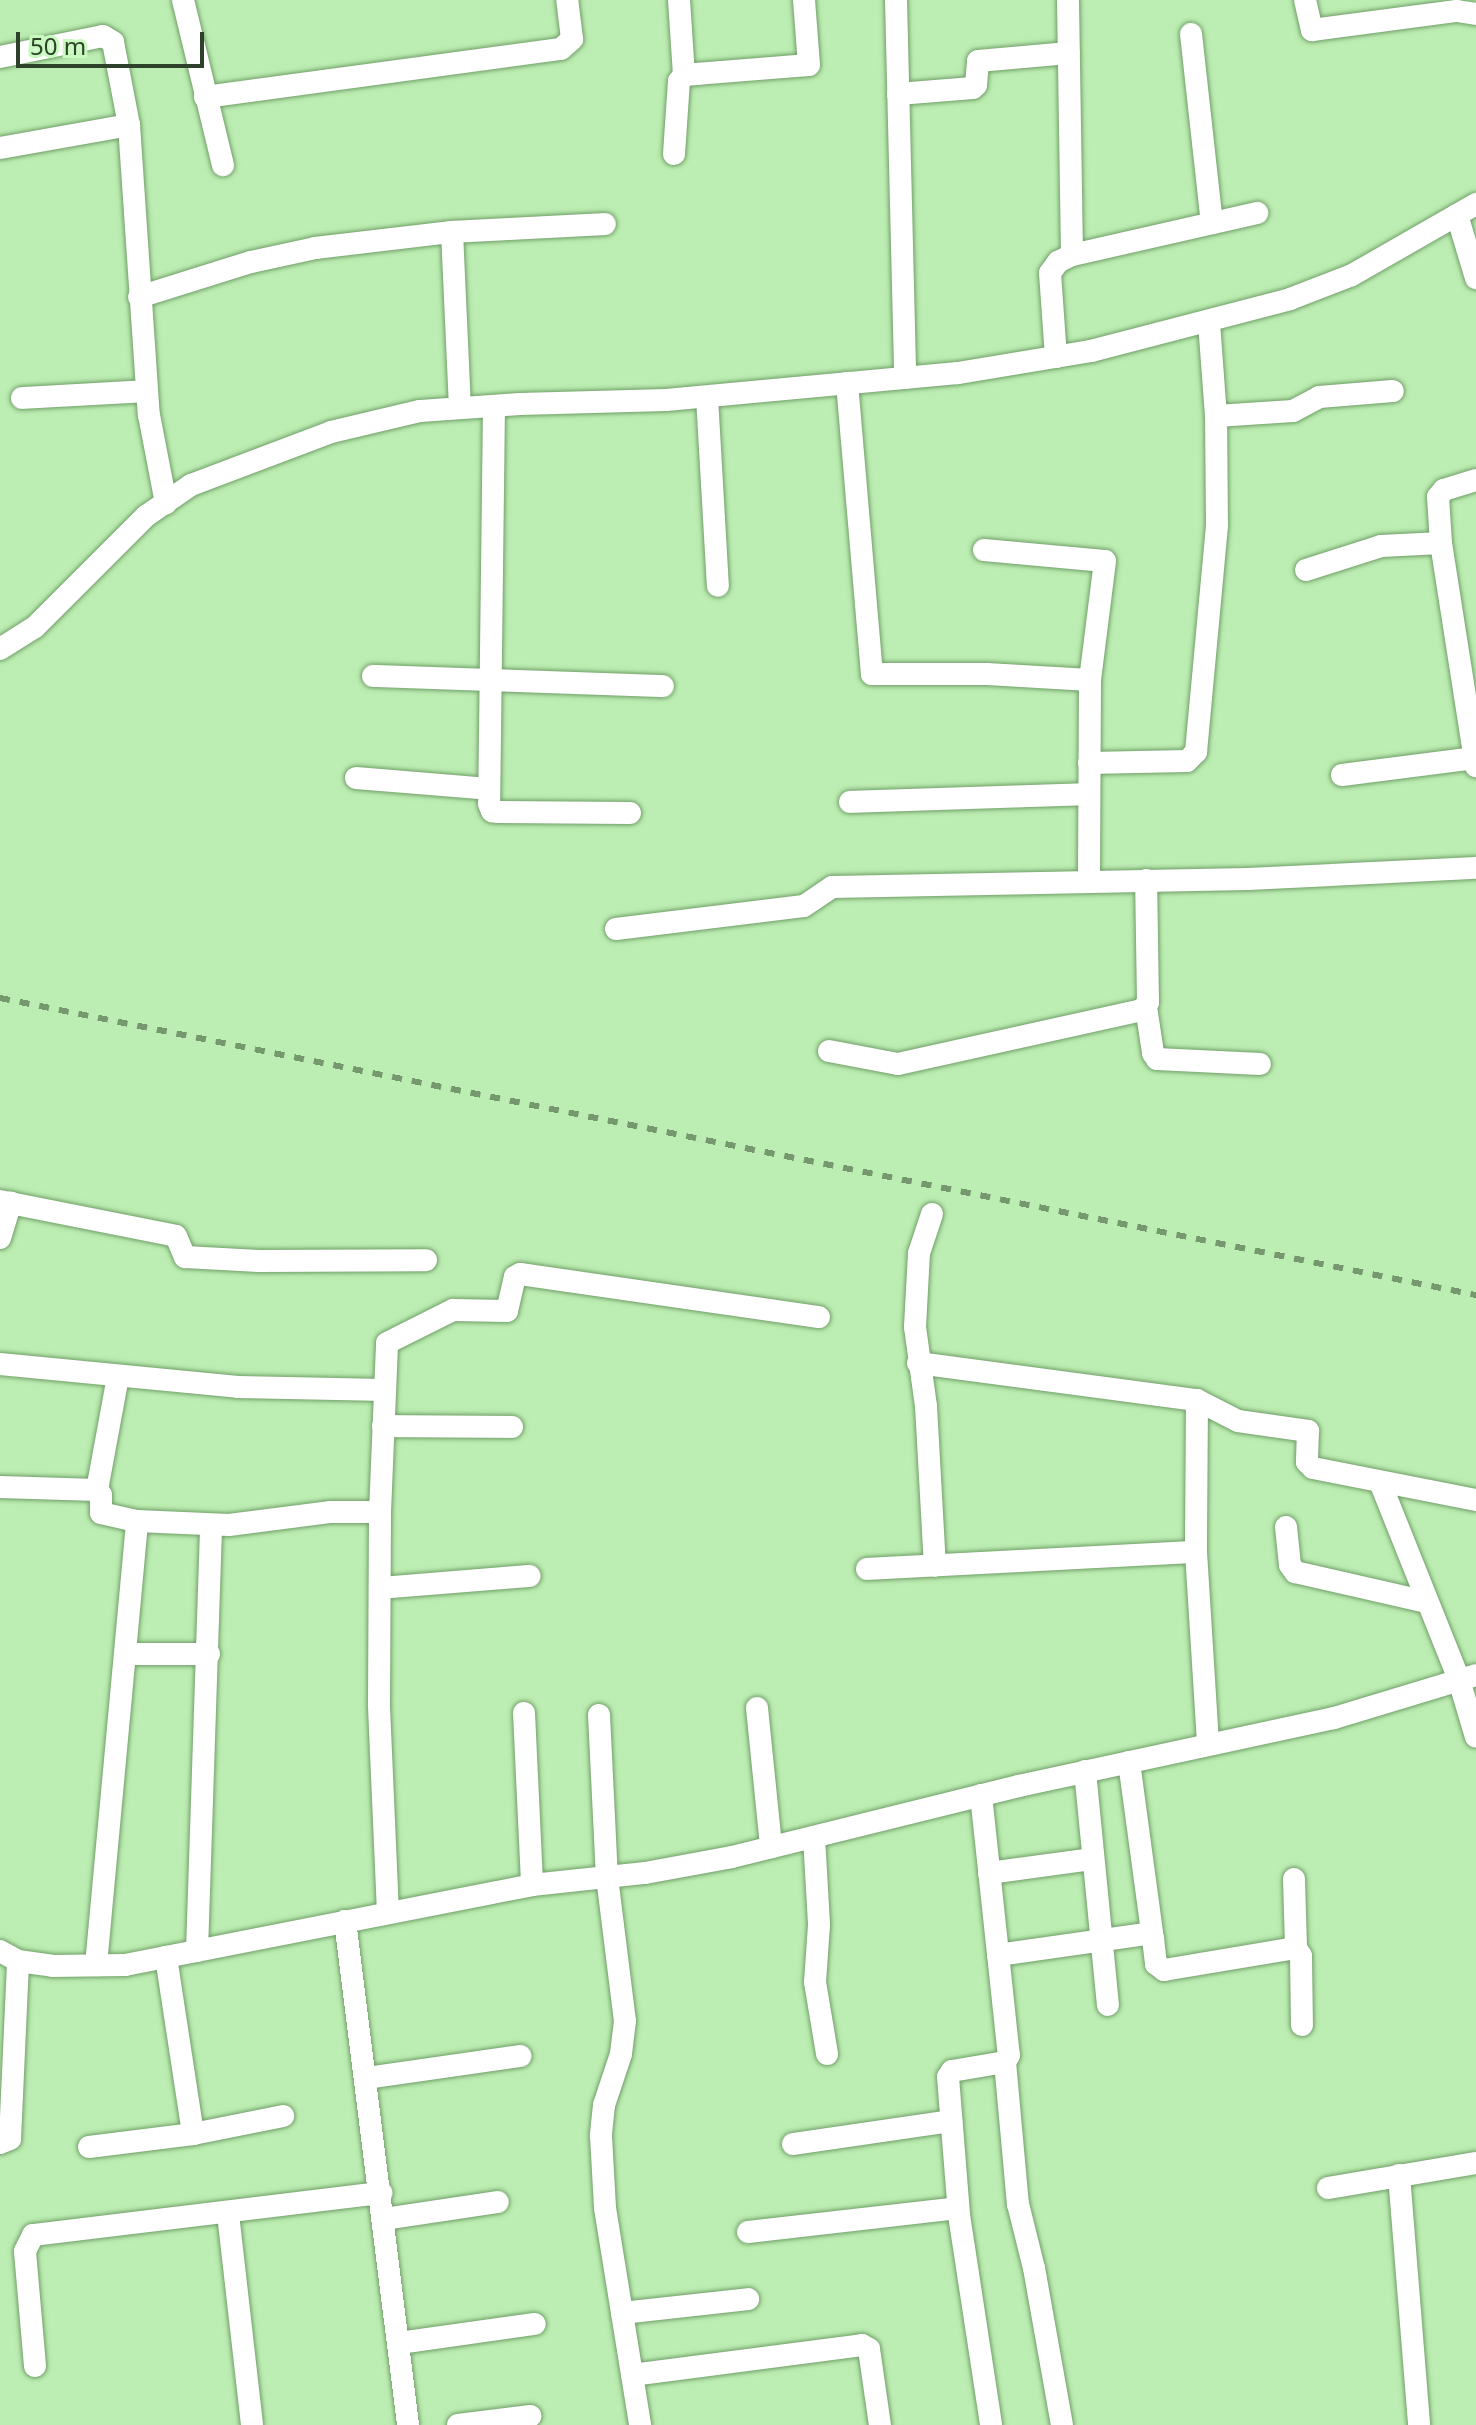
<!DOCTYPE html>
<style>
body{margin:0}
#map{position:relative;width:1476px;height:2425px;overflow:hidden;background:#bcedb2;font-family:"Noto Sans",sans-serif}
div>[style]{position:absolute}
.roads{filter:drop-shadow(0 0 2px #719f69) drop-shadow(0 0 2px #719f69)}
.minor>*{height:22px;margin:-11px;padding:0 11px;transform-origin:11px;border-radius:11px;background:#fff}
.rail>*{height:6px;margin-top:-3px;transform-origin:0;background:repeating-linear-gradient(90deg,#76986f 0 10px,transparent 0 20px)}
span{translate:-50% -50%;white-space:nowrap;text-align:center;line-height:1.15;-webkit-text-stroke:7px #c8fabf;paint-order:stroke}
.scale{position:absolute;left:16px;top:32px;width:188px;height:36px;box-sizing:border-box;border:4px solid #2e412a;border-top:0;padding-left:10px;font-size:24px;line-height:28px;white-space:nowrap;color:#2e412a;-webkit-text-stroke:6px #c8fabf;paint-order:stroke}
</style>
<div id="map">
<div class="roads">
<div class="minor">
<div style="left:183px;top:0;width:170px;rotate:76.4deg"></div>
<div style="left:679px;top:0;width:75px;rotate:86.2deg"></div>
<div style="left:896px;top:0;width:378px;rotate:88.6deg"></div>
<div style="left:1068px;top:0;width:255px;rotate:89.1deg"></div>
<div style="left:1305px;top:0;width:31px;rotate:77deg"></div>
<div style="left:1312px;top:30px;width:146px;rotate:-7.5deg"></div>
<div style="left:1457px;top:11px;width:19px;rotate:9deg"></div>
<div style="left:1191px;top:34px;width:190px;rotate:83.7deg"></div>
<div style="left:0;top:57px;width:105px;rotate:-11.5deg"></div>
<div style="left:103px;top:36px;width:12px;rotate:31deg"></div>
<div style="left:113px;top:42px;width:85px;rotate:79.1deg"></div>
<div style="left:129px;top:125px;width:291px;rotate:86.1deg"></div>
<div style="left:149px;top:415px;width:90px;rotate:79.1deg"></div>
<div style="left:898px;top:94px;width:75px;rotate:-4.6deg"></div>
<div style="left:973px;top:88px;width:4px;rotate:-45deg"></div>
<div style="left:976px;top:85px;width:24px;rotate:-85deg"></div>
<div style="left:978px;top:61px;width:91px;rotate:-5deg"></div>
<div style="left:205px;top:97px;width:359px;rotate:-7.7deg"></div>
<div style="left:561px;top:49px;width:15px;rotate:-42deg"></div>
<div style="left:572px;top:39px;width:39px;rotate:-97deg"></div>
<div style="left:0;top:148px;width:131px;rotate:-10.1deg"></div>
<div style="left:674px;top:154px;width:73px;rotate:-86.1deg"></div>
<div style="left:679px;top:81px;width:8px;rotate:-50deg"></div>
<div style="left:684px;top:75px;width:125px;rotate:-4.6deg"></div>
<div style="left:809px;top:65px;width:65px;rotate:-94.4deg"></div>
<div style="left:1457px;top:215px;width:66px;rotate:73.2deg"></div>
<div style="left:452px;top:232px;width:176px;rotate:87.4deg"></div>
<div style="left:139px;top:297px;width:117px;rotate:-17.4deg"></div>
<div style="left:251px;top:262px;width:66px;rotate:-12.3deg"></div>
<div style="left:315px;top:248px;width:138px;rotate:-6.7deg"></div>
<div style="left:452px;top:232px;width:153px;rotate:-3deg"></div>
<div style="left:1056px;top:357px;width:84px;rotate:-94.1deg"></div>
<div style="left:1050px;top:273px;width:14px;rotate:-54deg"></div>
<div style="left:1058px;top:262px;width:16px;rotate:-27deg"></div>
<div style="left:1072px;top:255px;width:190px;rotate:-12.8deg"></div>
<div style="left:847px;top:383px;width:292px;rotate:85.1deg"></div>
<div style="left:872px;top:674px;width:115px"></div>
<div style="left:987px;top:674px;width:103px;rotate:3.3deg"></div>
<div style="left:707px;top:397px;width:189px;rotate:86.7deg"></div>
<div style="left:22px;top:398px;width:124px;rotate:-3.2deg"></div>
<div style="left:494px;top:406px;width:398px;rotate:90.7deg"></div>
<div style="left:489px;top:804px;width:8px;rotate:67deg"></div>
<div style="left:492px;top:811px;width:6px;rotate:9deg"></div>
<div style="left:498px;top:812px;width:132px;rotate:0.4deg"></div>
<div style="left:1216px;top:416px;width:77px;rotate:-3.7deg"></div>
<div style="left:1293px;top:411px;width:30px;rotate:-28deg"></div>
<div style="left:1319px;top:397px;width:74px;rotate:-4.6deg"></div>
<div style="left:1476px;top:480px;width:34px;rotate:163deg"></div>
<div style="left:1444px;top:490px;width:9px;rotate:131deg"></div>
<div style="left:1438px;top:497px;width:46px;rotate:86.3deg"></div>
<div style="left:1441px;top:543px;width:226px;rotate:81.1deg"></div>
<div style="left:984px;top:550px;width:121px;rotate:5.2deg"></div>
<div style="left:1105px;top:561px;width:120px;rotate:97.2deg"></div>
<div style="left:1090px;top:680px;width:201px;rotate:90.3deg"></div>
<div style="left:1306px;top:570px;width:79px;rotate:-17.7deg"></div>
<div style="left:1381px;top:546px;width:60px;rotate:-2.9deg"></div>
<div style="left:0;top:649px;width:41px;rotate:-32.2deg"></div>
<div style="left:35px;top:627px;width:157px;rotate:-45deg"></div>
<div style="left:146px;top:516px;width:55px;rotate:-34.6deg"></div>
<div style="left:191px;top:485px;width:150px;rotate:-20.7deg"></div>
<div style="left:331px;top:432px;width:91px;rotate:-13.3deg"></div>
<div style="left:420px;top:411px;width:100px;rotate:-4deg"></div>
<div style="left:520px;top:404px;width:146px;rotate:-1.6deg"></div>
<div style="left:666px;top:400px;width:293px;rotate:-5.3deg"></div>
<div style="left:958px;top:373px;width:135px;rotate:-9.4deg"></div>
<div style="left:1091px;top:351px;width:206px;rotate:-14.6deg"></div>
<div style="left:1290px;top:299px;width:66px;rotate:-21.2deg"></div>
<div style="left:1352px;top:275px;width:143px;rotate:-29.8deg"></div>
<div style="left:373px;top:676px;width:290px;rotate:2deg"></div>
<div style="left:1089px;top:763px;width:98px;rotate:-1.2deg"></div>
<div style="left:1187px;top:761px;width:13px;rotate:-45deg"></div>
<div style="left:1196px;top:752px;width:227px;rotate:-84.7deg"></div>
<div style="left:1217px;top:526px;width:110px;rotate:-90.5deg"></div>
<div style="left:1216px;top:416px;width:94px;rotate:-94.3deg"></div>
<div style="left:1342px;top:775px;width:134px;rotate:-7.3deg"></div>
<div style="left:356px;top:778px;width:133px;rotate:4.7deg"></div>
<div style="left:850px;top:802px;width:238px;rotate:-1.9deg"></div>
<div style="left:616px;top:929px;width:189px;rotate:-7deg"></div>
<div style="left:804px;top:906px;width:34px;rotate:-34deg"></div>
<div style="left:832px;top:887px;width:416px;rotate:-1.1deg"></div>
<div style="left:1248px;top:879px;width:228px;rotate:-2.8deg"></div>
<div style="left:1146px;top:1007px;width:47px;rotate:81.3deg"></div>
<div style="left:1153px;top:1053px;width:7px;rotate:56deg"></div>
<div style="left:1157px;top:1059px;width:103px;rotate:2.8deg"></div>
<div style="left:829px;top:1051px;width:70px;rotate:10.7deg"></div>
<div style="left:898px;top:1064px;width:250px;rotate:-12.5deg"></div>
<div style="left:1142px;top:1010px;width:10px;rotate:-53deg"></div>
<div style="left:1148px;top:1002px;width:122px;rotate:-90.9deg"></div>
<div style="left:0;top:1201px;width:179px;rotate:11.2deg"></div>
<div style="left:176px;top:1236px;width:23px;rotate:67deg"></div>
<div style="left:185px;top:1257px;width:74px;rotate:3.1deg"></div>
<div style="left:259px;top:1261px;width:167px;rotate:-0.3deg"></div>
<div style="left:932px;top:1214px;width:41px;rotate:108.4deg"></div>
<div style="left:919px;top:1253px;width:74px;rotate:93.1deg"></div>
<div style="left:915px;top:1327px;width:80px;rotate:82.1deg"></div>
<div style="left:926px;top:1406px;width:160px;rotate:86.8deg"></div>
<div style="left:0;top:1238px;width:37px;rotate:-73deg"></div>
<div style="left:918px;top:1363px;width:281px;rotate:7.6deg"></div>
<div style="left:1197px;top:1400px;width:46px;rotate:27.1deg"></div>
<div style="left:1238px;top:1421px;width:71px;rotate:8.1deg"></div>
<div style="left:1308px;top:1431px;width:31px;rotate:92deg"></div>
<div style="left:1307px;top:1462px;width:8px;rotate:45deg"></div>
<div style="left:1313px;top:1468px;width:166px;rotate:11.1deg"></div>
<div style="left:0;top:1364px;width:239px;rotate:5.5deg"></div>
<div style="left:238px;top:1387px;width:147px;rotate:1.2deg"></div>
<div style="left:1197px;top:1400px;width:152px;rotate:90.4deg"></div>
<div style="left:1196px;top:1552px;width:193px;rotate:86.4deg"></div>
<div style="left:383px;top:1426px;width:129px;rotate:0.4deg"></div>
<div style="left:1380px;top:1482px;width:213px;rotate:68.2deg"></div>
<div style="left:1459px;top:1680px;width:59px;rotate:73.4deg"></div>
<div style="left:0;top:1487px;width:97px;rotate:1.8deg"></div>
<div style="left:97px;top:1490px;width:6px;rotate:51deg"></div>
<div style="left:101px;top:1495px;width:18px;rotate:90deg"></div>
<div style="left:101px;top:1513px;width:37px;rotate:13deg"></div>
<div style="left:137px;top:1521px;width:92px;rotate:2.5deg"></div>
<div style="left:229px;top:1525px;width:103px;rotate:-7.3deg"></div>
<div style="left:331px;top:1512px;width:49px"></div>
<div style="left:97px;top:1490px;width:115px;rotate:-79.5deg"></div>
<div style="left:1286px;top:1527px;width:38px;rotate:84deg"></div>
<div style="left:1290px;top:1565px;width:9px;rotate:54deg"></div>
<div style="left:1295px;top:1572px;width:135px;rotate:12.8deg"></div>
<div style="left:867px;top:1569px;width:329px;rotate:-3deg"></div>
<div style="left:380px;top:1588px;width:150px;rotate:-4.6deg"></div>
<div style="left:127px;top:1654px;width:82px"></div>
<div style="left:757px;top:1708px;width:140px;rotate:84.2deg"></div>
<div style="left:524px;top:1713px;width:172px;rotate:87.3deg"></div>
<div style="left:599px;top:1715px;width:162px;rotate:87.2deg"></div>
<div style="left:607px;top:1877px;width:145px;rotate:82.9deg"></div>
<div style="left:625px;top:2021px;width:33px;rotate:97deg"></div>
<div style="left:621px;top:2054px;width:54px;rotate:108.4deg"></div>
<div style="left:604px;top:2105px;width:31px;rotate:96deg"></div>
<div style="left:601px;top:2136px;width:72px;rotate:86.8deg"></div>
<div style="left:605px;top:2208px;width:220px;rotate:80.8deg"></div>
<div style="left:1129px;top:1762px;width:179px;rotate:82.3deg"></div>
<div style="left:1085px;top:1771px;width:235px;rotate:84.4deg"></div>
<div style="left:981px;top:1795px;width:262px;rotate:83.9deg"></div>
<div style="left:1009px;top:2055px;width:8px;rotate:120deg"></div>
<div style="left:1005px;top:2062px;width:54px;rotate:170.4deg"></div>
<div style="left:952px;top:2071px;width:7px;rotate:124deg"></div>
<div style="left:948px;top:2077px;width:138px;rotate:85.4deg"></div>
<div style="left:959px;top:2215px;width:212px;rotate:81.3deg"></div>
<div style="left:814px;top:1837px;width:88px;rotate:86.7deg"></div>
<div style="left:819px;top:1925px;width:57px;rotate:94deg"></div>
<div style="left:815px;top:1982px;width:73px;rotate:80.5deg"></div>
<div style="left:989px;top:1873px;width:105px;rotate:-7.7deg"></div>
<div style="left:1294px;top:1879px;width:69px;rotate:88.3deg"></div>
<div style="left:388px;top:1913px;width:209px;rotate:-92.5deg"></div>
<div style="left:379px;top:1704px;width:192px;rotate:-89.7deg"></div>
<div style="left:380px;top:1512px;width:169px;rotate:-87.6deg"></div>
<div style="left:387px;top:1343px;width:74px;rotate:-26.6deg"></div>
<div style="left:453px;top:1310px;width:54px;rotate:1.1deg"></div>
<div style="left:507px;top:1311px;width:35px;rotate:-77deg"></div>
<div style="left:515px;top:1277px;width:6px;rotate:-31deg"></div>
<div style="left:520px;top:1274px;width:302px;rotate:8.2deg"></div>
<div style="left:345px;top:1921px;width:508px;rotate:82.87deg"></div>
<div style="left:0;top:1951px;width:21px;rotate:29deg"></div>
<div style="left:18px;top:1961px;width:34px;rotate:8deg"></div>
<div style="left:52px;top:1966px;width:73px;rotate:-0.8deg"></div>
<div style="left:125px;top:1965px;width:415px;rotate:-11.1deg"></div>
<div style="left:532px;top:1885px;width:114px;rotate:-6.1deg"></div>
<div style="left:645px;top:1873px;width:88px;rotate:-10.4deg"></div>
<div style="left:732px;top:1857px;width:296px;rotate:-13.9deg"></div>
<div style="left:1019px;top:1786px;width:322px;rotate:-12.2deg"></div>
<div style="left:1334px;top:1718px;width:148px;rotate:-16.8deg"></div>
<div style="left:197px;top:1951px;width:426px;rotate:-88.1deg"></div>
<div style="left:998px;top:1955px;width:149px;rotate:-8.1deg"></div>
<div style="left:1146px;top:1934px;width:9px;rotate:36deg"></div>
<div style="left:1153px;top:1939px;width:25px;rotate:83deg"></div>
<div style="left:1156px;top:1964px;width:10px;rotate:37deg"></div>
<div style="left:1164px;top:1970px;width:134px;rotate:-9.5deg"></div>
<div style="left:1296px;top:1948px;width:9px;rotate:58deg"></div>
<div style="left:1301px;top:1956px;width:69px;rotate:89.2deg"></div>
<div style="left:166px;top:1957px;width:179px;rotate:81.3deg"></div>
<div style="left:96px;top:1965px;width:446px;rotate:-84.7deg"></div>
<div style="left:1005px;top:2062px;width:143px;rotate:84.8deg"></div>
<div style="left:1018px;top:2204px;width:66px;rotate:76deg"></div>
<div style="left:1034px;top:2268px;width:159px;rotate:79.9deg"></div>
<div style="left:366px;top:2078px;width:156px;rotate:-8.1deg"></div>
<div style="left:0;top:2143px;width:11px;rotate:-22deg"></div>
<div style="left:10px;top:2139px;width:178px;rotate:-87.4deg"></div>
<div style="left:793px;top:2144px;width:160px;rotate:-8.3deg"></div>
<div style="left:89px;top:2147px;width:105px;rotate:-7.1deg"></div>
<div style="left:193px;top:2134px;width:92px;rotate:-11.3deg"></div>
<div style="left:1399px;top:2175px;width:251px;rotate:85.4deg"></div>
<div style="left:1328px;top:2188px;width:150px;rotate:-9.6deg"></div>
<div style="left:228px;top:2214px;width:212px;rotate:83.5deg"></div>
<div style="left:384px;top:2219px;width:115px;rotate:-8.5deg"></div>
<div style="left:748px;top:2232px;width:211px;rotate:-6.5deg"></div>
<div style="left:622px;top:2313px;width:127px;rotate:-6.3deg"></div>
<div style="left:399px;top:2343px;width:137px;rotate:-8deg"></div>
<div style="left:35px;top:2366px;width:115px;rotate:-95deg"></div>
<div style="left:25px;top:2251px;width:18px;rotate:-63deg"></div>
<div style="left:33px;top:2235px;width:351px;rotate:-6.9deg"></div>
<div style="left:632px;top:2375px;width:232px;rotate:-7.4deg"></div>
<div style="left:862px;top:2345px;width:8px;rotate:30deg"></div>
<div style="left:869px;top:2349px;width:77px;rotate:81.8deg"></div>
<div style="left:458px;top:2425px;width:73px;rotate:-7.1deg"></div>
</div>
</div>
<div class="rail">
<div style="left:0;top:998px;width:1506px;rotate:11.38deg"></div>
</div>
<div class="scale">50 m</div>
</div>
